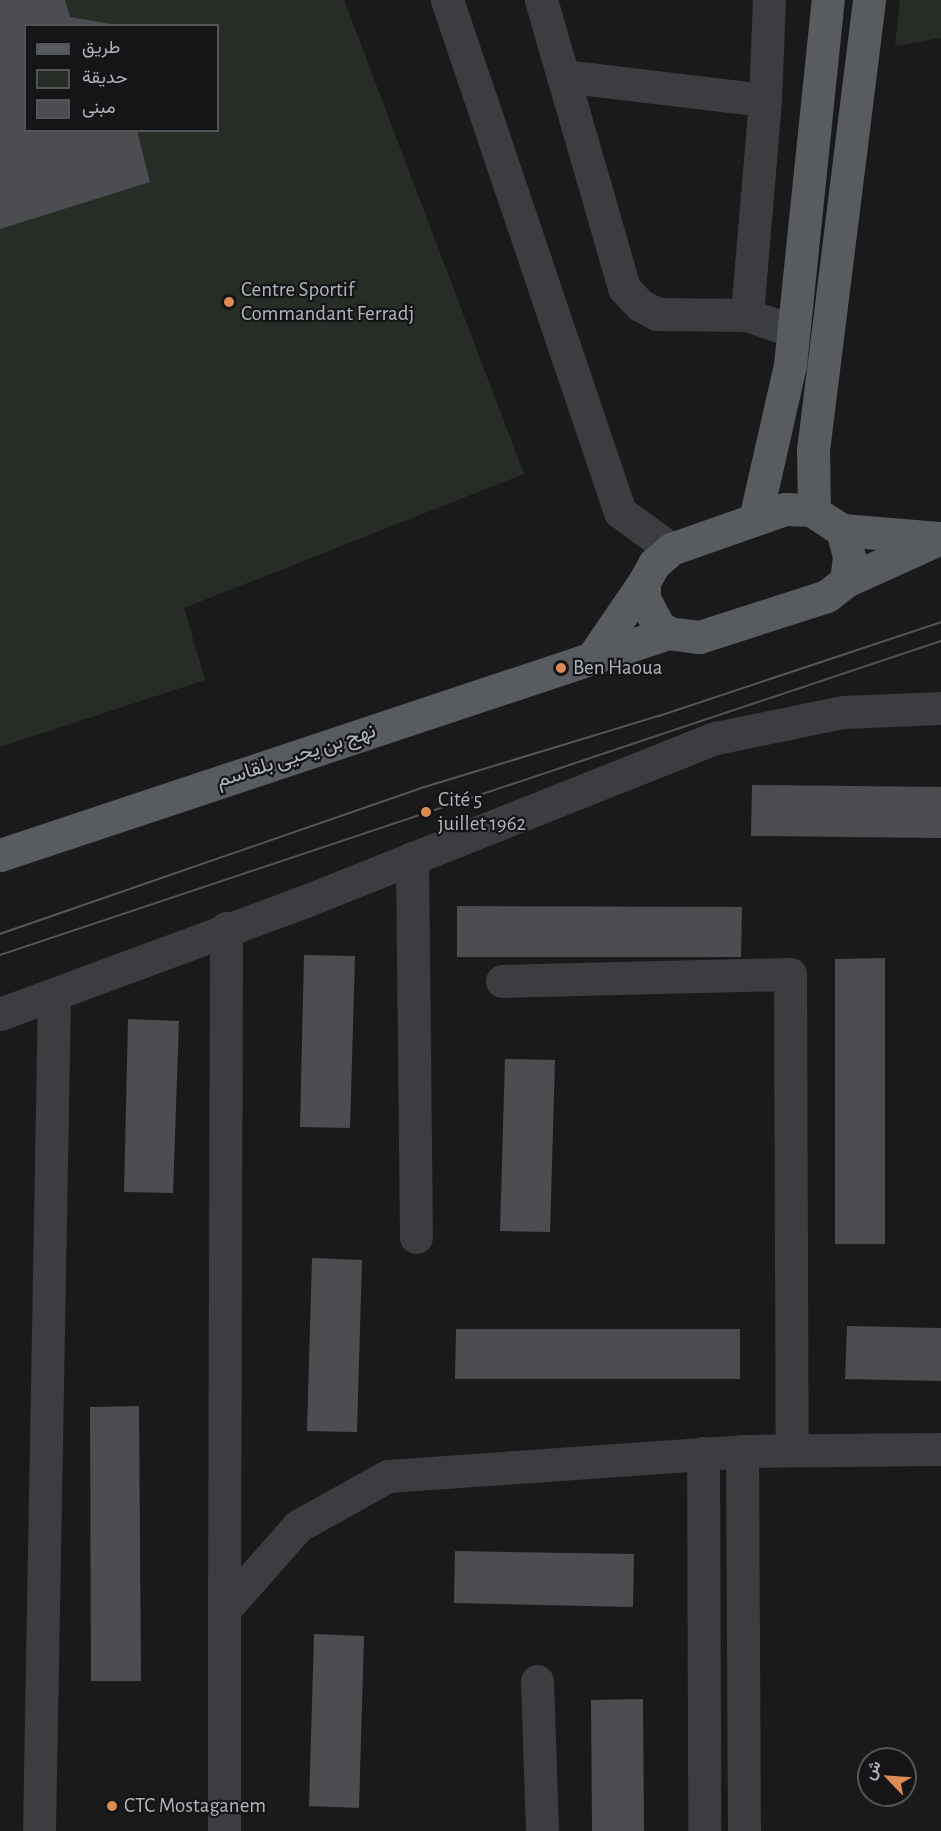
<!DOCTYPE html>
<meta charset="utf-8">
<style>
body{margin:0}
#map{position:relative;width:941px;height:1831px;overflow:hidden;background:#1a1a1b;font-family:"Alegreya Sans",Vazirmatn,sans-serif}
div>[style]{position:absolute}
.green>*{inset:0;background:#272d26}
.building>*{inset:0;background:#4c4d50}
.minor>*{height:33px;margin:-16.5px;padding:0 16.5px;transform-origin:16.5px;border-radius:16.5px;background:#3b3d40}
.major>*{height:33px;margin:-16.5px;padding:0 16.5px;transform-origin:16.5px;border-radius:16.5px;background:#585b5f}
.tram>*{height:1.5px;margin:-0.75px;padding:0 0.75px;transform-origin:0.75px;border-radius:0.75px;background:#54585b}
.dots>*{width:16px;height:16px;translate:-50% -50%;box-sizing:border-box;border:3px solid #151517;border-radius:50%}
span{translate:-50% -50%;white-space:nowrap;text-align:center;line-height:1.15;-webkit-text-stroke:4.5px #151517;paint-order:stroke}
.poi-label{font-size:21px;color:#aeb4b9}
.left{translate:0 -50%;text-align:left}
.street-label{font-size:21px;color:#aeb4b9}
.legend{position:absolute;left:24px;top:24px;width:195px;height:108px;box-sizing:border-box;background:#151517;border:2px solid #525558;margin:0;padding:8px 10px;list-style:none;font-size:18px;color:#aeb4b9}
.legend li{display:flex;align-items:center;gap:12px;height:30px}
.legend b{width:30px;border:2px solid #525558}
.north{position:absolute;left:857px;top:1747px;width:60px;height:60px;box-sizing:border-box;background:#151517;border:2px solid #525558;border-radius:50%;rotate:295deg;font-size:16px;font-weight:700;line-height:24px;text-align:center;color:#aeb4b9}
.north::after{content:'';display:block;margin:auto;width:21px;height:27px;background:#dc8b52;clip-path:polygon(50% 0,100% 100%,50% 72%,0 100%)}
</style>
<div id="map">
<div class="green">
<div style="clip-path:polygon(evenodd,0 0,344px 0,524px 474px,184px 608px,205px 680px,0 747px,0 0,26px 26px,218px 26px,218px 130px,26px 130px,26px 26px)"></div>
<div style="clip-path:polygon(900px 0,941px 0,941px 38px,895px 46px)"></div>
</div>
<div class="building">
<div style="clip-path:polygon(0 0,65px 0,70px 17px,111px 24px,26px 26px,26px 130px,137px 130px,150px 182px,0 229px)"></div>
<div style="clip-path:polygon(752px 785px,941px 787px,941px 838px,751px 836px)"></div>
<div style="clip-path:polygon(457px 906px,742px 907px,741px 957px,457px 957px)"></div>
<div style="clip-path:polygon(304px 955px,355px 956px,350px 1128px,300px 1127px)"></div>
<div style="clip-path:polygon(885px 958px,885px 1244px,835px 1244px,835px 959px)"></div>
<div style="clip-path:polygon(128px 1019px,179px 1021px,173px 1193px,124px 1192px)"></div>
<div style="clip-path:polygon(505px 1059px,555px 1060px,550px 1232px,500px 1231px)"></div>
<div style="clip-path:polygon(312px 1258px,362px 1260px,357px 1432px,307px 1431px)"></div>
<div style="clip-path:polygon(847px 1326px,941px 1328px,941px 1381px,845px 1379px)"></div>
<div style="clip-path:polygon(456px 1329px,740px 1329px,740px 1379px,455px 1379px)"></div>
<div style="clip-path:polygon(139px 1406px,141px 1681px,91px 1681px,90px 1407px)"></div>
<div style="clip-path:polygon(455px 1551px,634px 1554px,633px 1607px,454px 1603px)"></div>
<div style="clip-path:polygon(314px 1634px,364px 1636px,359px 1808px,309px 1806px)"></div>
<div style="clip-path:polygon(643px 1699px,644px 1831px,592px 1831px,591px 1700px)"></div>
</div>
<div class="minor">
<div style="left:447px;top:0;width:540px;rotate:71.33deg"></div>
<div style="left:620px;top:512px;width:63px;rotate:36deg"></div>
<div style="left:541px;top:0;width:300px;rotate:73.9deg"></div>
<div style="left:624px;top:288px;width:23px;rotate:47deg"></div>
<div style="left:640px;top:305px;width:19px;rotate:28deg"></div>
<div style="left:657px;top:314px;width:90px;rotate:0.6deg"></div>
<div style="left:769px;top:0;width:100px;rotate:92.3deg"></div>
<div style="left:765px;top:100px;width:216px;rotate:94.8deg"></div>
<div style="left:747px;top:315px;width:49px;rotate:19.2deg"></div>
<div style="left:563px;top:76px;width:203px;rotate:6.8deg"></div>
<div style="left:412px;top:858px;width:379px;rotate:89.4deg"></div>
<div style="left:502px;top:981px;width:288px;rotate:-1.4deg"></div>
<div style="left:790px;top:974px;width:476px;rotate:89.8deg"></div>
<div style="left:0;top:1014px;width:328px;rotate:-20.3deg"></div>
<div style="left:308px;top:900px;width:439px;rotate:-21.7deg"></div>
<div style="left:716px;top:738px;width:130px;rotate:-11.6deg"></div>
<div style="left:843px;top:712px;width:98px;rotate:-2.3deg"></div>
<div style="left:742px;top:1451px;width:380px;rotate:89.7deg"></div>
<div style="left:703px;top:1453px;width:378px;rotate:89.8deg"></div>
<div style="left:224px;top:1610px;width:682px;rotate:-89.83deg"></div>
<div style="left:537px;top:1681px;width:150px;rotate:88.1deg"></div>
<div style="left:39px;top:1831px;width:836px;rotate:-88.97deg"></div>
<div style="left:224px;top:1831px;width:221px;rotate:-90deg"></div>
<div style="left:224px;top:1610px;width:112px;rotate:-48.6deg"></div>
<div style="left:298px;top:1526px;width:103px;rotate:-29.1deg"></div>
<div style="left:388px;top:1476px;width:355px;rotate:-4deg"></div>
<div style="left:742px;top:1451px;width:199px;rotate:-0.6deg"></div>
</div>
<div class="major">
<div style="left:785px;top:509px;width:26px;rotate:2deg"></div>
<div style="left:811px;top:510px;width:37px;rotate:33deg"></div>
<div style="left:842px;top:530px;width:28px;rotate:75deg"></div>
<div style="left:849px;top:557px;width:24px;rotate:97deg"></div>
<div style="left:846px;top:581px;width:24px;rotate:142deg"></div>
<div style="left:827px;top:596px;width:134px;rotate:162.2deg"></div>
<div style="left:699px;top:637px;width:31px;rotate:-173deg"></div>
<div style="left:668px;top:633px;width:13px;rotate:-141deg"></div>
<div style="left:658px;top:625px;width:30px;rotate:-118deg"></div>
<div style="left:644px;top:599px;width:17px;rotate:-90deg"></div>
<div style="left:644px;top:582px;width:21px;rotate:-61deg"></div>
<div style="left:654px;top:564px;width:23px;rotate:-41deg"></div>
<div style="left:671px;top:549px;width:121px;rotate:-19.3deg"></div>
<div style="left:814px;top:512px;width:62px;rotate:-90.9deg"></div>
<div style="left:813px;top:450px;width:453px;rotate:-82.9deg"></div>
<div style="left:755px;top:519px;width:158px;rotate:-77.2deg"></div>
<div style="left:790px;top:365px;width:367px;rotate:-84.1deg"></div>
<div style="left:842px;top:530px;width:97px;rotate:4.7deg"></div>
<div style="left:846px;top:581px;width:104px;rotate:-24.4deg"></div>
<div style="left:592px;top:658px;width:92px;rotate:-55.6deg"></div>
<div style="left:0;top:855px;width:704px;rotate:-18.38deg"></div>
</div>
<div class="tram">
<div style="left:0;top:934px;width:442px;rotate:-19.1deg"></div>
<div style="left:418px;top:789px;width:252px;rotate:-16.9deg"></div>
<div style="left:659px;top:716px;width:297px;rotate:-18.4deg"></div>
<div style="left:0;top:955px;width:992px;rotate:-18.45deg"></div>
</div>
<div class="dots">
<div style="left:229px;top:302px;background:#dc8b52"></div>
<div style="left:561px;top:668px;background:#dc8b52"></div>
<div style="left:426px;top:812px;background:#dc8b52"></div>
<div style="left:112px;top:1806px;background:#dc8b52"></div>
</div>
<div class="poi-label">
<span class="left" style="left:241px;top:302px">Centre Sportif<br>Commandant Ferradj</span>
<span class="left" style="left:573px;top:668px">Ben Haoua</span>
<span class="left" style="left:438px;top:812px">Cité 5<br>juillet 1962</span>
<span class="left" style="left:124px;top:1806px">CTC Mostaganem</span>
</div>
<div class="street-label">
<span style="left:296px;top:756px;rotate:-18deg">نهج بن يحيى بلقاسم</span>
</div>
<ul class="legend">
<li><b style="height:8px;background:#585b5f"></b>طريق</li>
<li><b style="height:16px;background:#272d26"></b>حديقة</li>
<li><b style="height:16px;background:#4c4d50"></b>مبنى</li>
</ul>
<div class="north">ش</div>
</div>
